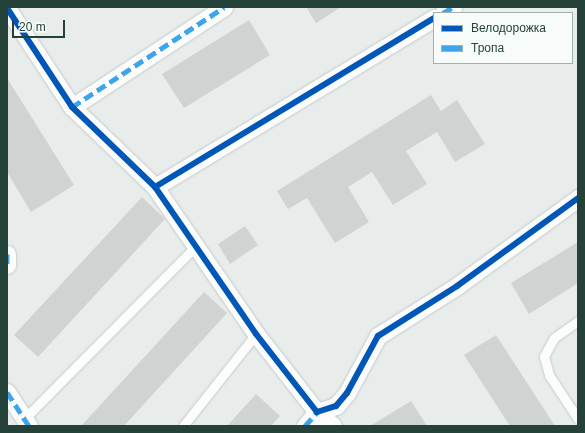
<!DOCTYPE html>
<meta charset="utf-8">
<style>
body{margin:0}
#map{position:relative;width:585px;height:433px;overflow:hidden;background:#e8edeb;font-family:Arial,sans-serif}
div>[style]{position:absolute}
.building>*{inset:0;background:#cfd4d2}
.roads{filter:drop-shadow(0 0 1px #c5cac8) drop-shadow(0 0 1px #c5cac8)}
.lane>*{height:9px;margin:-4.5px;padding:0 4.5px;transform-origin:4.5px;border-radius:4.5px;background:#fcfcfc}
.street>*{height:17px;margin:-8.5px;padding:0 8.5px;transform-origin:8.5px;border-radius:8.5px;background:#fcfcfc}
.quiet>*{height:5px;margin-top:-2.5px;transform-origin:0;background:repeating-linear-gradient(90deg,#3ea4ec 0 10px,transparent 0 15px)}
.cycleway>*{height:6px;margin:-3px;padding:0 3px;transform-origin:3px;border-radius:3px;background:#0057b8}
span{translate:-50% -50%;white-space:nowrap;text-align:center;line-height:1.15;-webkit-text-stroke:3px #f7fbf9;paint-order:stroke}
.frame{position:absolute;inset:0;border:8px solid #24423a;pointer-events:none}
.legend{position:absolute;left:433px;top:12px;width:140px;height:52px;box-sizing:border-box;background:#f7fbf9;border:1px solid #a3b1ad;margin:0;padding:5px 7px;list-style:none;font-size:12px;color:#24423a}
.legend li{display:flex;align-items:center;gap:8px;height:20px}
.legend b{width:20px;border:1px solid #a3b1ad}
.scale{position:absolute;left:12px;top:20px;width:53px;height:18px;box-sizing:border-box;border:2px solid #24423a;border-top:0;padding-left:5px;font-size:12px;line-height:14px;white-space:nowrap;color:#24423a;-webkit-text-stroke:3px #f7fbf9;paint-order:stroke}
</style>
<div id="map">
<div class="building">
<div style="clip-path:polygon(306px 7px,341px 7px,316px 23px)"></div>
<div style="clip-path:polygon(249px 20px,270px 55px,184px 108px,162px 74px)"></div>
<div style="clip-path:polygon(7px 78px,74px 185px,31px 212px,7px 172px)"></div>
<div style="clip-path:polygon(431px 95px,441px 111px,457px 100px,485px 144px,455px 162px,437px 132px,406px 151px,427px 184px,393px 205px,372px 172px,348px 187px,369px 222px,335px 243px,307px 198px,288px 209px,277px 191px)"></div>
<div style="clip-path:polygon(142px 197px,165px 219px,38px 357px,14px 335px)"></div>
<div style="clip-path:polygon(245px 226px,258px 245px,230px 264px,218px 244px)"></div>
<div style="clip-path:polygon(578px 242px,578px 283px,529px 314px,511px 283px)"></div>
<div style="clip-path:polygon(204px 292px,227px 313px,124px 426px,81px 426px)"></div>
<div style="clip-path:polygon(496px 335px,555px 426px,510px 426px,464px 355px)"></div>
<div style="clip-path:polygon(256px 394px,280px 416px,271px 426px,227px 426px)"></div>
<div style="clip-path:polygon(411px 401px,427px 426px,370px 426px)"></div>
</div>
<div class="roads">
<div class="lane">
<div style="left:578px;top:321px;width:29px;rotate:145deg"></div>
<div style="left:554px;top:338px;width:21px;rotate:119deg"></div>
<div style="left:544px;top:356px;width:20px;rotate:75deg"></div>
<div style="left:549px;top:375px;width:53px;rotate:56.6deg"></div>
<div style="left:25px;top:418px;width:243px;rotate:-45.2deg"></div>
<div style="left:183px;top:426px;width:117px;rotate:-51.6deg"></div>
</div>
<div class="street">
<div style="left:7px;top:8px;width:118px;rotate:56.7deg"></div>
<div style="left:72px;top:107px;width:115px;rotate:43.9deg"></div>
<div style="left:155px;top:187px;width:326px;rotate:-31.2deg"></div>
<div style="left:443px;top:13px;width:12px;rotate:-31deg"></div>
<div style="left:72px;top:107px;width:182px;rotate:-33.3deg"></div>
<div style="left:155px;top:187px;width:178px;rotate:55.5deg"></div>
<div style="left:256px;top:334px;width:99px;rotate:52deg"></div>
<div style="left:317px;top:412px;width:20px;rotate:-18deg"></div>
<div style="left:336px;top:406px;width:17px;rotate:-50deg"></div>
<div style="left:347px;top:393px;width:65px;rotate:-61.5deg"></div>
<div style="left:378px;top:336px;width:93px;rotate:-32.3deg"></div>
<div style="left:457px;top:286px;width:150px;rotate:-36deg"></div>
<div style="left:7px;top:254px;width:11px;rotate:90deg"></div>
<div style="left:7px;top:392px;width:40px;rotate:57.1deg"></div>
<div style="left:305px;top:426px;width:18px;rotate:-49deg"></div>
<div style="left:317px;top:412px;width:21px;rotate:41deg"></div>
</div>
</div>
<div class="quiet">
<div style="left:443px;top:13px;width:12px;rotate:-31deg"></div>
<div style="left:72px;top:107px;width:182px;rotate:-33.3deg"></div>
<div style="left:7px;top:254px;width:11px;rotate:90deg"></div>
<div style="left:7px;top:392px;width:40px;rotate:57.1deg"></div>
<div style="left:305px;top:426px;width:18px;rotate:-49deg"></div>
</div>
<div class="cycleway">
<div style="left:7px;top:8px;width:118px;rotate:56.7deg"></div>
<div style="left:72px;top:107px;width:115px;rotate:43.9deg"></div>
<div style="left:155px;top:187px;width:326px;rotate:-31.2deg"></div>
<div style="left:155px;top:187px;width:178px;rotate:55.5deg"></div>
<div style="left:256px;top:334px;width:99px;rotate:52deg"></div>
<div style="left:317px;top:412px;width:20px;rotate:-18deg"></div>
<div style="left:336px;top:406px;width:17px;rotate:-50deg"></div>
<div style="left:347px;top:393px;width:65px;rotate:-61.5deg"></div>
<div style="left:378px;top:336px;width:93px;rotate:-32.3deg"></div>
<div style="left:457px;top:286px;width:150px;rotate:-36deg"></div>
</div>
<div class="frame"></div>
<ul class="legend">
<li><b style="height:5px;background:#0057b8"></b>Велодорожка</li>
<li><b style="height:5px;background:#3ea4ec"></b>Тропа</li>
</ul>
<div class="scale">20 m</div>
</div>
